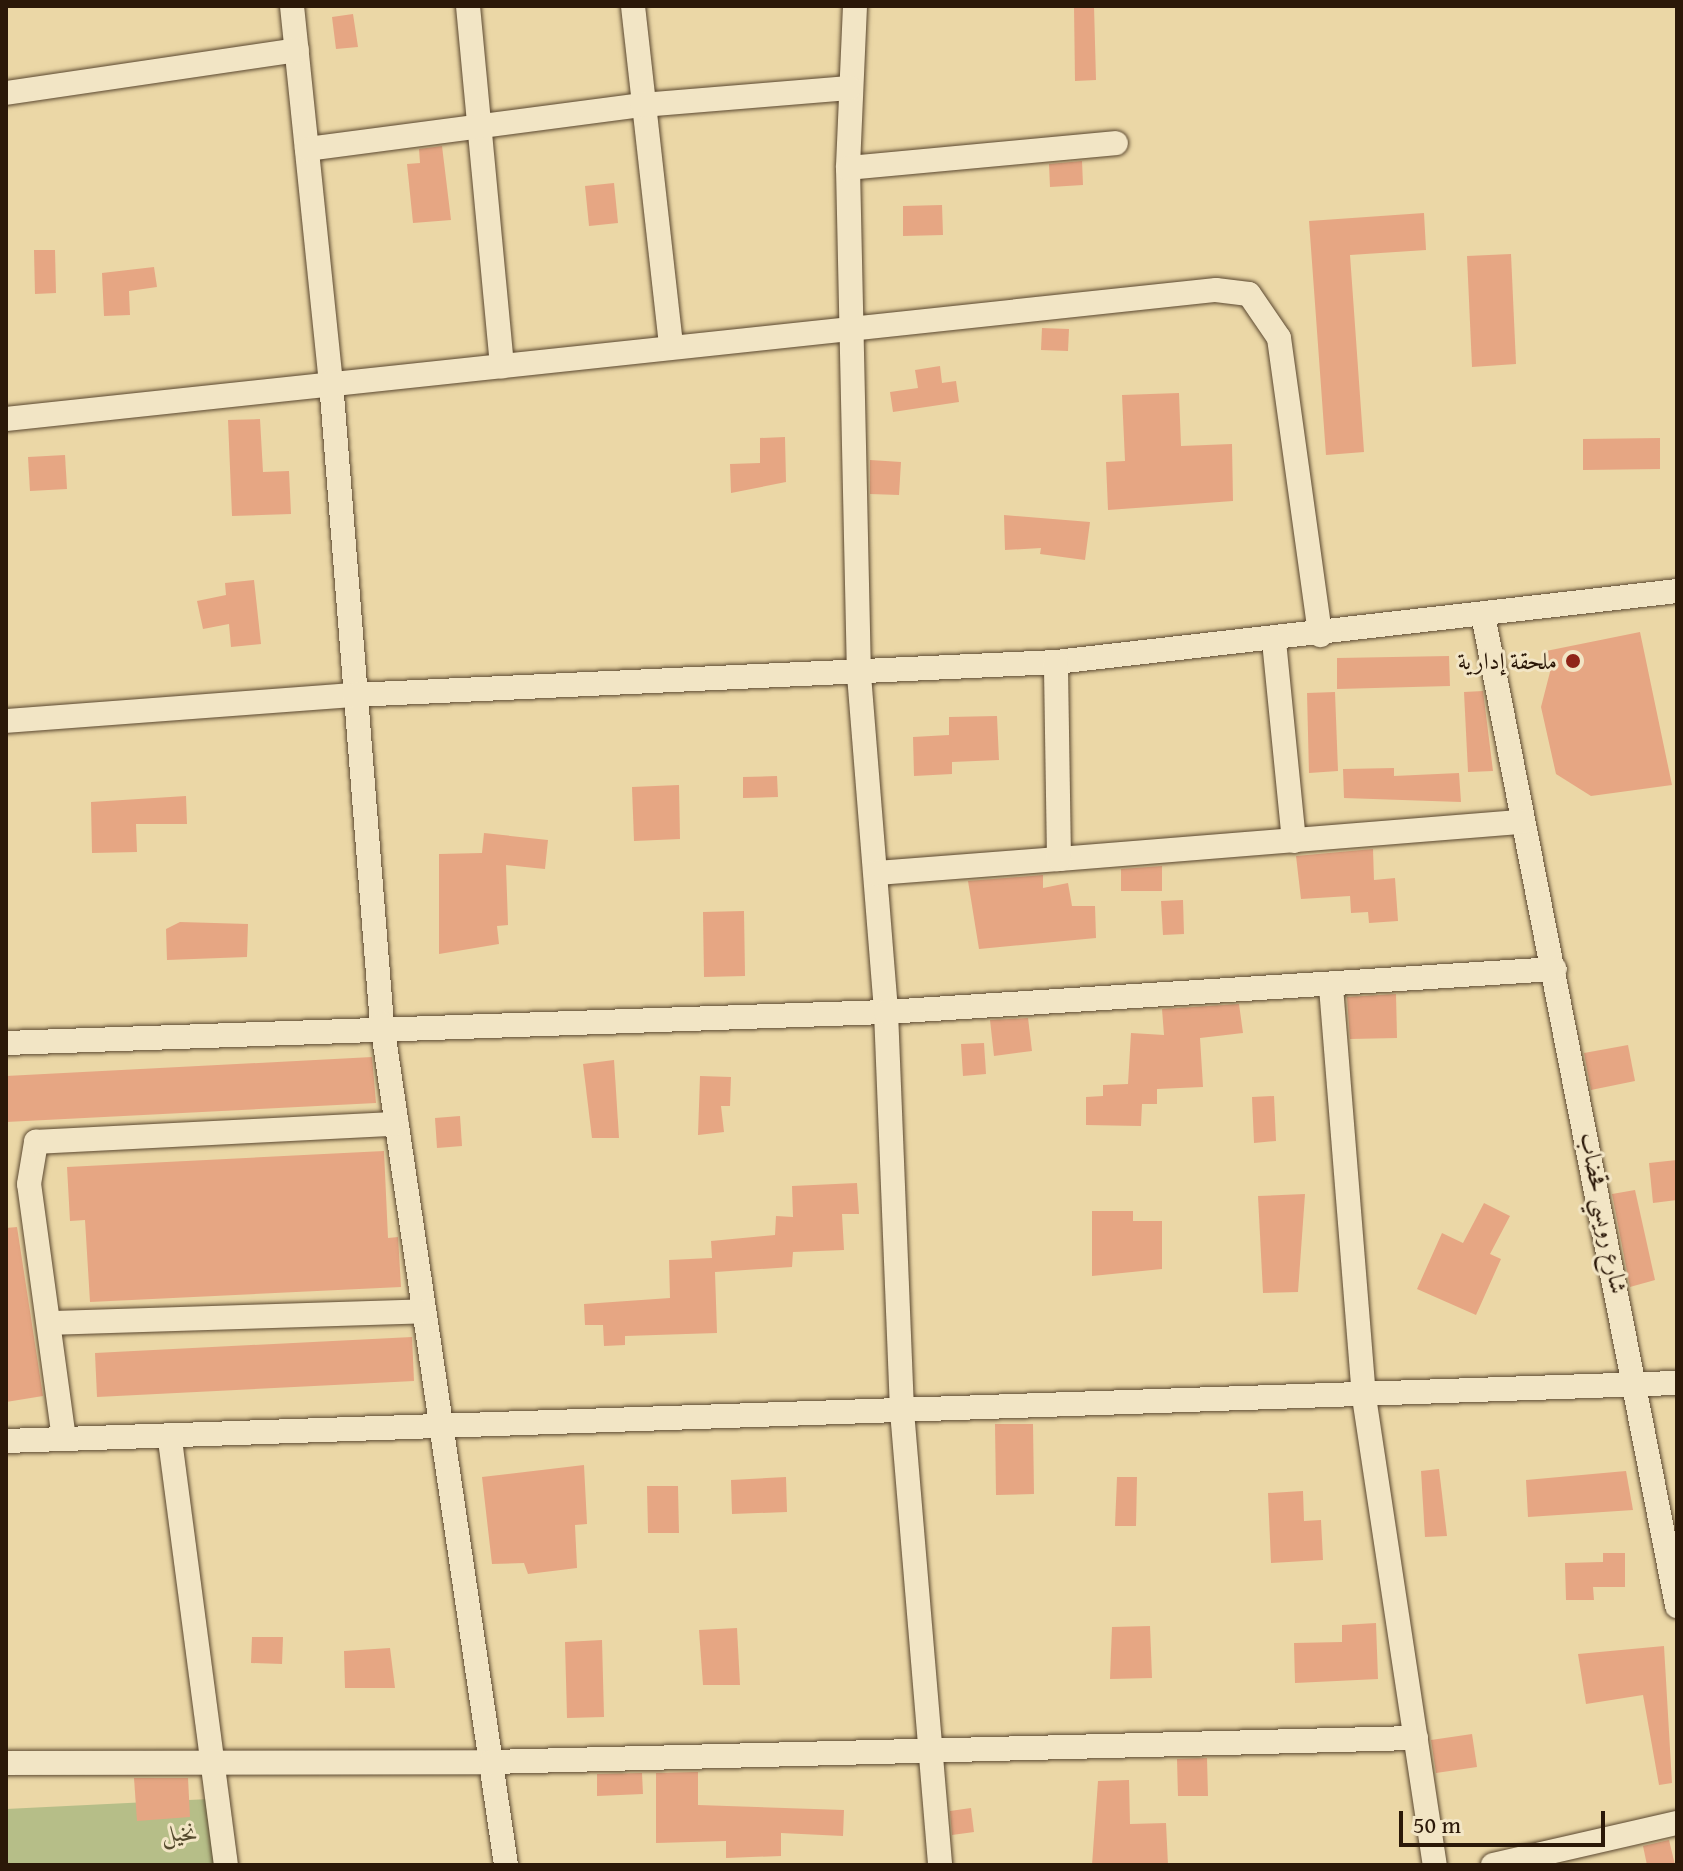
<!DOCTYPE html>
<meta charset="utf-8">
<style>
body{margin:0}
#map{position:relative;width:1683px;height:1871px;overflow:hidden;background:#ebd7a6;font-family:"Gentium Book Plus",Amiri,serif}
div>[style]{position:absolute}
.green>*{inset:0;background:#b6be88}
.building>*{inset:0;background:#e6a683}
.roads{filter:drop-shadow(0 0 2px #5b4830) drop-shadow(0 0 2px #5b4830)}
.minor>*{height:24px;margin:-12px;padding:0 12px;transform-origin:12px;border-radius:12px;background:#f2e5c5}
.dots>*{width:22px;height:22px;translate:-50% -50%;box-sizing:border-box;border:4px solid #f2e5c5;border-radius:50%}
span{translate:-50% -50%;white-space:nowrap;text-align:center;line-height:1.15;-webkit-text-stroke:6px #f2e5c5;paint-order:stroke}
.poi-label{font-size:24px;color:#2b1808}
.right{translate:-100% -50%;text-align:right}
.street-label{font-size:24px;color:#2b1808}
.park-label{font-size:24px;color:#554a2e;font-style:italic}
.frame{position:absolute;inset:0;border:8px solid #2b1808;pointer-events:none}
.scale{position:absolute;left:1399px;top:1811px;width:206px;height:36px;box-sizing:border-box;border:4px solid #2b1808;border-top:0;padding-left:10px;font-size:24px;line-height:28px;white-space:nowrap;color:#2b1808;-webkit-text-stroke:6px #f2e5c5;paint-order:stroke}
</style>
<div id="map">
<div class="green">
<div style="clip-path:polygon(209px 1799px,219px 1865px,6px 1865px,6px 1809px)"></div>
</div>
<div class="building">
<div style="clip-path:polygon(1074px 6px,1094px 6px,1096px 80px,1075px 81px)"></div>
<div style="clip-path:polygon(353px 14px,358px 47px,336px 49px,332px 17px)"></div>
<div style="clip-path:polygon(442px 146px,451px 220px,413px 223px,407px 164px,420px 163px,419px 149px)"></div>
<div style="clip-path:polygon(1082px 161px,1083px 185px,1050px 187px,1049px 164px)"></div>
<div style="clip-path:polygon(614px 183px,618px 223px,589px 226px,585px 186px)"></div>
<div style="clip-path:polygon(942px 205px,943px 235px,903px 236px,903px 206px)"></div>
<div style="clip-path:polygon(1424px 213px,1426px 250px,1350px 255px,1364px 452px,1326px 455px,1309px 221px)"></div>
<div style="clip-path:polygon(34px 250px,55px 250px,56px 293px,35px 294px)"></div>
<div style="clip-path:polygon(1511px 254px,1516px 364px,1472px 367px,1467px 256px)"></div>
<div style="clip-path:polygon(154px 267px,157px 287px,129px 291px,130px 315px,104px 316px,102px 273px)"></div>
<div style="clip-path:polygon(1042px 328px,1069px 329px,1068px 351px,1041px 350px)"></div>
<div style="clip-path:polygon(940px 366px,942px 383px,956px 381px,959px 402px,893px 412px,890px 392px,918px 388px,915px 370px)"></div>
<div style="clip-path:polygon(1179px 393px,1181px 446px,1232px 444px,1233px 501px,1108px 510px,1106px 462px,1125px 461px,1122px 395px)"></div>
<div style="clip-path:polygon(260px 419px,263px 472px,289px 471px,291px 514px,232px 516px,228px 420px)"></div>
<div style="clip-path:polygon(785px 437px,786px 482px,731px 493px,730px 464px,760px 463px,760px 438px)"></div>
<div style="clip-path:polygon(1660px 438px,1660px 469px,1583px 470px,1583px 439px)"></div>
<div style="clip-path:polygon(65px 455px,67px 489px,30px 491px,28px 457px)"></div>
<div style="clip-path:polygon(870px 460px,901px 462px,899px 495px,870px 494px)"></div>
<div style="clip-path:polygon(1004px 515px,1090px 522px,1085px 560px,1040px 554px,1041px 548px,1005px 550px)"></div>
<div style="clip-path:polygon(254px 580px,261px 644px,231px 647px,229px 624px,203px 629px,197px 601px,226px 595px,225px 583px)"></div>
<div style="clip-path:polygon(1640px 632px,1672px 785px,1591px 796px,1556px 774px,1541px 707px,1550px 672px,1546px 651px)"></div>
<div style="clip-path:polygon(1449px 656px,1450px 686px,1337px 689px,1337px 658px)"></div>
<div style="clip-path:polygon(1483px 691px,1493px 771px,1468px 772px,1464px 692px)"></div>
<div style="clip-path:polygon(1335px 692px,1338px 771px,1309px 773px,1307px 693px)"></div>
<div style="clip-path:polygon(997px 716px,999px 760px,952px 762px,952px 774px,914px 776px,913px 737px,949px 735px,949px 717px)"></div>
<div style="clip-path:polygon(1394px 768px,1394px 776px,1459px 773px,1461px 802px,1344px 798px,1343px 769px)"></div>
<div style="clip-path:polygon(777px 776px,778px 797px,743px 798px,743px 777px)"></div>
<div style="clip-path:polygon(679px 785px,680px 839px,634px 841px,632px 787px)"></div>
<div style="clip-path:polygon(186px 796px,187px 824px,136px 824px,137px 852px,92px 853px,91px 802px)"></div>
<div style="clip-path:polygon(484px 833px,548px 840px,545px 869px,506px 865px,508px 925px,497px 926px,499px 944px,439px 954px,439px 854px,482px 853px)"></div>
<div style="clip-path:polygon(1373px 849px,1374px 880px,1395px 878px,1398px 921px,1369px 923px,1368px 912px,1351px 913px,1350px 896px,1301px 899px,1296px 856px)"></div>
<div style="clip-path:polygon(1162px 866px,1162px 891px,1121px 891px,1121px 869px)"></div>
<div style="clip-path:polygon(1043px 875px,1043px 888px,1068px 883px,1072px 906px,1095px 906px,1096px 938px,979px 949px,968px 881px)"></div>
<div style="clip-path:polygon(1183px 900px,1184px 934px,1163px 935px,1161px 901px)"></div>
<div style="clip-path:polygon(744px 911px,745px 976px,704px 977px,703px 912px)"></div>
<div style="clip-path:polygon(180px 922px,248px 924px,247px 957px,167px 960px,166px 929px)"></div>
<div style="clip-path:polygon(1396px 994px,1397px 1038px,1350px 1039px,1347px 997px)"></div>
<div style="clip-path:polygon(1239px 1004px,1243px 1033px,1200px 1038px,1203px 1087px,1157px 1089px,1157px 1104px,1142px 1104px,1141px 1126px,1086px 1125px,1086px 1097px,1103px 1096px,1103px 1085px,1128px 1084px,1131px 1033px,1164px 1035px,1162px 1009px)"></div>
<div style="clip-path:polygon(1028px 1018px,1032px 1051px,994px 1056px,990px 1020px)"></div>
<div style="clip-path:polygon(984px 1043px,986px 1074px,963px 1076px,961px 1044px)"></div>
<div style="clip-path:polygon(1628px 1045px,1635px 1081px,1591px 1090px,1584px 1053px)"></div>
<div style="clip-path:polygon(372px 1057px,376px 1103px,6px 1122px,6px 1076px)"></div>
<div style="clip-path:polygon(614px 1060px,619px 1138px,592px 1138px,583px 1064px)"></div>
<div style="clip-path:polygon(700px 1076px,731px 1077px,730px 1106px,721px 1106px,724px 1132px,698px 1135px)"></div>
<div style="clip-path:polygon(1274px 1096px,1276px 1141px,1254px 1143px,1252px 1097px)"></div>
<div style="clip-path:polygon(460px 1116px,462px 1146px,437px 1148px,435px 1118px)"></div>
<div style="clip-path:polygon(384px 1151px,388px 1238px,398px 1237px,401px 1287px,90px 1302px,85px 1220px,70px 1221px,67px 1167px)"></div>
<div style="clip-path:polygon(1677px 1160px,1677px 1200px,1653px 1203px,1649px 1163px)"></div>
<div style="clip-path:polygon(857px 1183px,859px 1214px,842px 1214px,844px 1250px,793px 1252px,792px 1267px,715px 1272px,717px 1333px,625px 1336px,625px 1345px,604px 1346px,603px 1325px,585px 1325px,584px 1304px,670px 1298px,669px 1260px,712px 1258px,711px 1241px,775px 1235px,776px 1216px,793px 1217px,792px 1186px)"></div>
<div style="clip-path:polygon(1635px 1190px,1655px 1280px,1630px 1287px,1612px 1194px)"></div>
<div style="clip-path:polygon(1305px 1194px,1298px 1292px,1263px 1293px,1258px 1196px)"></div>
<div style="clip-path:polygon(1484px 1203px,1510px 1216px,1490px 1254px,1501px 1259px,1476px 1315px,1417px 1289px,1442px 1233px,1463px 1243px)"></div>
<div style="clip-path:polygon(1092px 1211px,1133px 1211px,1133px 1221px,1162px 1221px,1162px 1269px,1092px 1276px)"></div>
<div style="clip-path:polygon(17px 1227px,43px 1396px,6px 1402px,6px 1228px)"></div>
<div style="clip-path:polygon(412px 1337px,414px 1381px,97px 1397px,95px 1353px)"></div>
<div style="clip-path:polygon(995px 1424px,1033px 1424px,1034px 1494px,996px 1495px)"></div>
<div style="clip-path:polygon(584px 1465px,587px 1524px,575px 1525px,577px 1568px,528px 1574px,524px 1563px,492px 1564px,482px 1477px)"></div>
<div style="clip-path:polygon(1439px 1469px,1447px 1536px,1425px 1537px,1421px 1471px)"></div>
<div style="clip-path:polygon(1626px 1471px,1633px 1510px,1528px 1517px,1526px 1480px)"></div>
<div style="clip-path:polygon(786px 1477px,787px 1512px,732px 1514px,731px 1480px)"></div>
<div style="clip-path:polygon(1117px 1477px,1137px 1477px,1136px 1526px,1115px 1526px)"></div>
<div style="clip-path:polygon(647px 1486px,678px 1486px,679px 1533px,648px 1533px)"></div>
<div style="clip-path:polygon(1303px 1491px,1304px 1521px,1321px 1520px,1323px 1560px,1271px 1563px,1268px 1493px)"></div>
<div style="clip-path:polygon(1603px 1553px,1625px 1553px,1625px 1587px,1593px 1587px,1594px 1600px,1566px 1600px,1565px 1563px,1603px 1562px)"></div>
<div style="clip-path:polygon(1376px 1623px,1378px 1679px,1295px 1683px,1294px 1643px,1342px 1642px,1342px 1625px)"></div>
<div style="clip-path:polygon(1150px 1626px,1152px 1678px,1110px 1679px,1112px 1627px)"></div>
<div style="clip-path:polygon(737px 1628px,740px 1685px,703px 1685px,699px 1630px)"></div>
<div style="clip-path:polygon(252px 1637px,283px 1637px,282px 1664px,251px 1663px)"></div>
<div style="clip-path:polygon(602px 1640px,604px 1717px,567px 1718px,565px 1642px)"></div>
<div style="clip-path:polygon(1664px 1646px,1672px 1783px,1659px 1785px,1643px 1695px,1586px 1704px,1578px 1654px)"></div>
<div style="clip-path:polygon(390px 1648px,395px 1688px,345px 1688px,344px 1651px)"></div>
<div style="clip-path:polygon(1472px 1734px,1477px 1767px,1436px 1773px,1431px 1740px)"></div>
<div style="clip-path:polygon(1207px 1758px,1208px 1796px,1178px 1796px,1177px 1759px)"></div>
<div style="clip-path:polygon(698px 1772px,698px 1805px,844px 1810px,843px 1836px,781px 1833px,781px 1856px,726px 1858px,726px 1841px,656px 1843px,656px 1773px)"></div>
<div style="clip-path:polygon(642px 1773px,643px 1794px,597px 1796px,597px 1774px)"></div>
<div style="clip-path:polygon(134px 1778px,188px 1778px,190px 1817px,137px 1821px)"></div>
<div style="clip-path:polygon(1129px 1780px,1130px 1824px,1166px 1823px,1168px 1865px,1092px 1865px,1098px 1781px)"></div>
<div style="clip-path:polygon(971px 1808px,974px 1832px,952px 1835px,950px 1811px)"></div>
<div style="clip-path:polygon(1669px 1840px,1675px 1865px,1647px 1865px,1643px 1846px)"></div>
</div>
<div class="roads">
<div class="minor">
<div style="left:292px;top:6px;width:378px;rotate:84.1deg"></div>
<div style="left:331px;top:382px;width:644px;rotate:85.46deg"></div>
<div style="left:382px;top:1024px;width:850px;rotate:81.61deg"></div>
<div style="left:468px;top:6px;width:362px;rotate:84.6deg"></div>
<div style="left:633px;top:6px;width:342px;rotate:83.6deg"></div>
<div style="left:855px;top:6px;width:162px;rotate:92.5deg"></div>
<div style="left:848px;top:168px;width:507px;rotate:88.76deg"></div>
<div style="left:859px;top:675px;width:338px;rotate:85.4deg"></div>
<div style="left:886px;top:1012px;width:399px;rotate:87.7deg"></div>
<div style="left:902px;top:1411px;width:456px;rotate:85.2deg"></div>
<div style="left:6px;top:93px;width:294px;rotate:-8.4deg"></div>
<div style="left:307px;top:149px;width:338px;rotate:-7.5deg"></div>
<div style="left:642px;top:105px;width:208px;rotate:-4.7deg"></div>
<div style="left:848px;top:168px;width:269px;rotate:-5.3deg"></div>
<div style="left:6px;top:419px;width:1217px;rotate:-6.09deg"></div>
<div style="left:1216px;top:290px;width:33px;rotate:7deg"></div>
<div style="left:1249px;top:294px;width:53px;rotate:55.7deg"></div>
<div style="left:1279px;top:338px;width:300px;rotate:82.1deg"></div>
<div style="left:1483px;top:615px;width:1010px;rotate:78.92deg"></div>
<div style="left:1274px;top:641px;width:201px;rotate:84.3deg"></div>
<div style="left:6px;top:721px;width:349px;rotate:-4.3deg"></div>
<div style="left:354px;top:695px;width:703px;rotate:-2.69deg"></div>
<div style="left:1056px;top:662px;width:625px;rotate:-6.52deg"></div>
<div style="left:1059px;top:859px;width:465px;rotate:-4.6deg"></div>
<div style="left:876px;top:873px;width:184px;rotate:-4.4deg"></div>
<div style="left:1059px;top:859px;width:197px;rotate:-90.9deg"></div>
<div style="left:1331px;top:987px;width:411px;rotate:85.4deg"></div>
<div style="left:1364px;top:1397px;width:473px;rotate:81.4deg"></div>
<div style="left:6px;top:1043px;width:881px;rotate:-2.02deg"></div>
<div style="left:886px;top:1012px;width:670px;rotate:-3.68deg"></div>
<div style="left:50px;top:1323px;width:372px;rotate:-1.8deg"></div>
<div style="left:64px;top:1439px;width:257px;rotate:-97.8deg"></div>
<div style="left:29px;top:1184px;width:43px;rotate:-80.5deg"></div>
<div style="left:36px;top:1142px;width:361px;rotate:-2.9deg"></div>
<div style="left:170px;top:1440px;width:429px;rotate:82.5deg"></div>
<div style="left:6px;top:1441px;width:1672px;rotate:-1.99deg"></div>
<div style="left:6px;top:1763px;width:485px;rotate:-0.1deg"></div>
<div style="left:491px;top:1762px;width:925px;rotate:-1.49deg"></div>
<div style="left:1493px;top:1865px;width:189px;rotate:-12.9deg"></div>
</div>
</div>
<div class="dots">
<div style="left:1573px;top:661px;background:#8f2418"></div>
</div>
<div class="poi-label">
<span class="right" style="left:1557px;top:661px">ملحقة إدارية</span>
</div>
<div class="street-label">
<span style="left:1604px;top:1213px;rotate:79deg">شارع رويسي قحضاب</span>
</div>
<div class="park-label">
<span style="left:180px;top:1833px">نخيل</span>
</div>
<div class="frame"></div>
<div class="scale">50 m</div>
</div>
